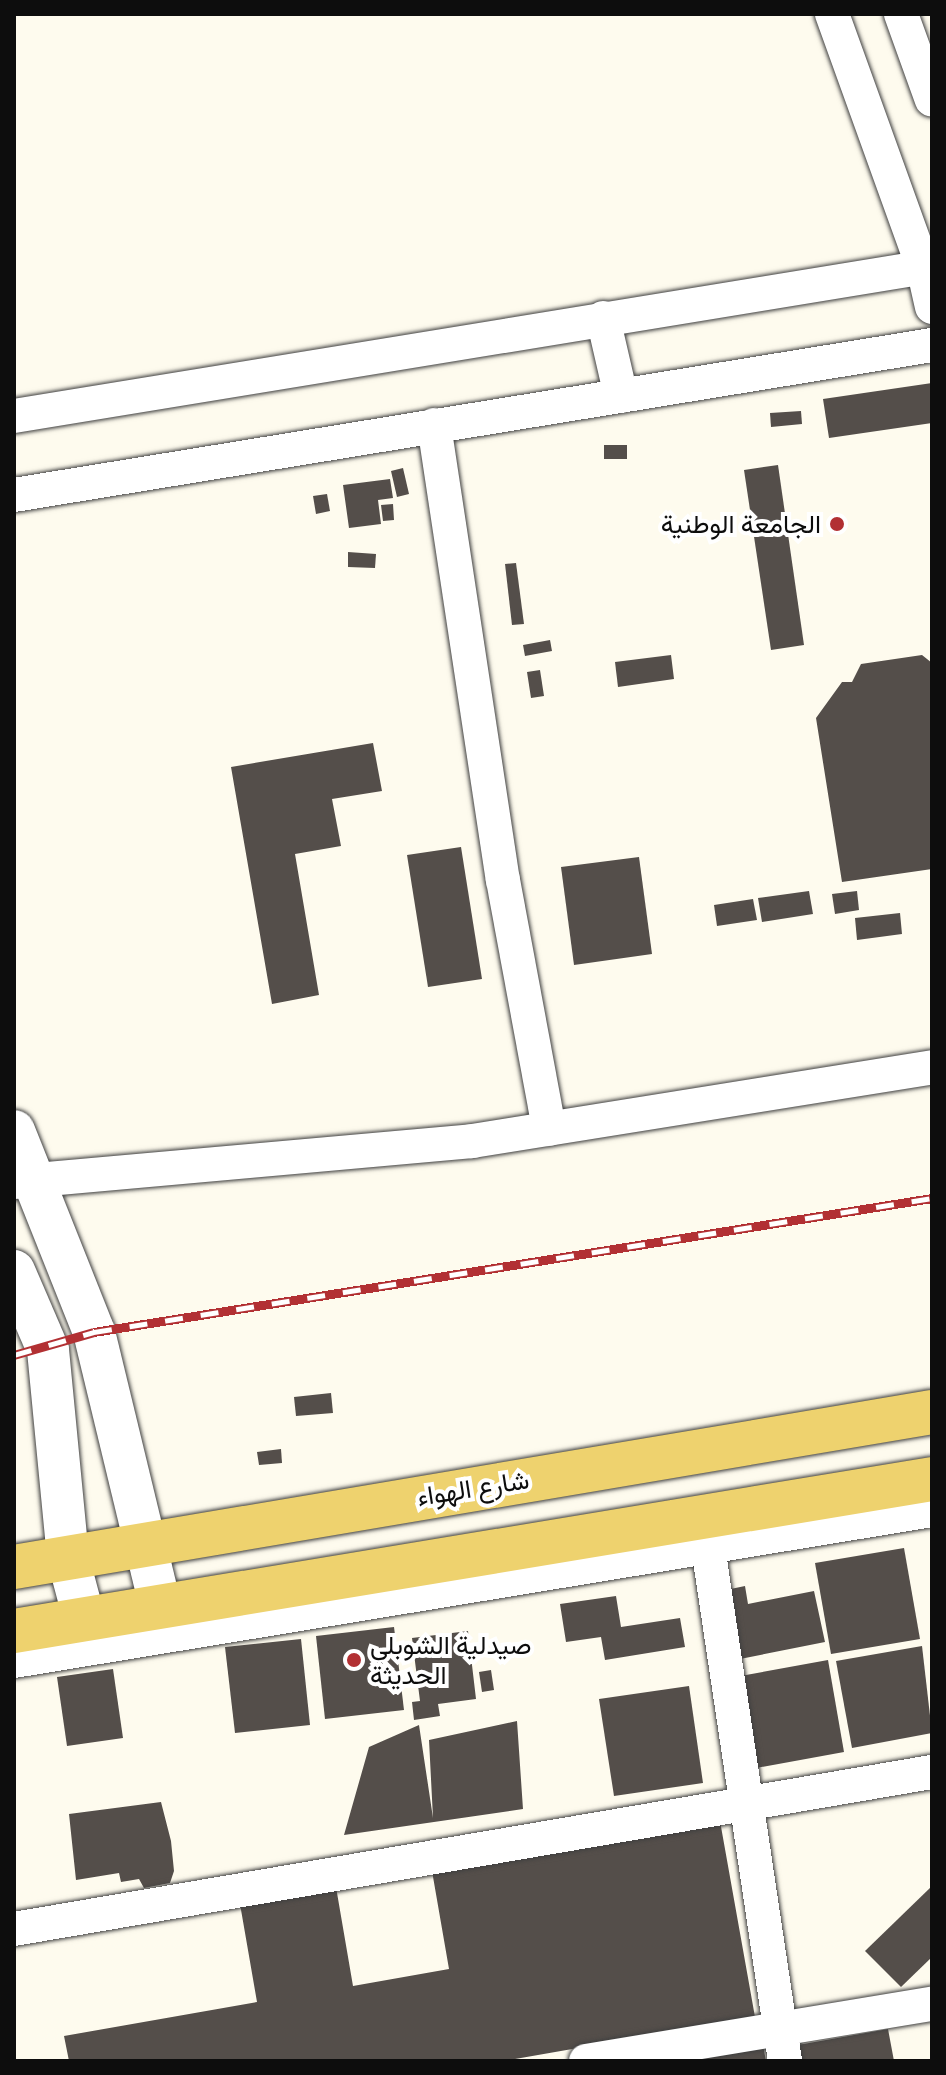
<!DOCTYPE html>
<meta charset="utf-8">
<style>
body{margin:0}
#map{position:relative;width:946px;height:2075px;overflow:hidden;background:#fefbee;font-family:Merriweather,Vazirmatn,serif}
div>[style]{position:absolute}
.building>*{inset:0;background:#544e4a}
.roads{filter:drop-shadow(0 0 2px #404040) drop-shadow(0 0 2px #404040)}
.minor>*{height:34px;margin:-17px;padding:0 17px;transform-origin:17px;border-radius:17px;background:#fff}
.tertiary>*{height:42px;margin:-21px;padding:0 21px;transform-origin:21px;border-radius:21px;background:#fff}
.primary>*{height:44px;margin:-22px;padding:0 22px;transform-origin:22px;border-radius:22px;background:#eed26e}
.rail>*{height:9px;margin-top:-4.5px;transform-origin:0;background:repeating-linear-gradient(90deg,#fff 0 18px,#b23033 0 36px);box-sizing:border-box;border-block:2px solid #b23033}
.dots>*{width:22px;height:22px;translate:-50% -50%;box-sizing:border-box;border:4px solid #fff;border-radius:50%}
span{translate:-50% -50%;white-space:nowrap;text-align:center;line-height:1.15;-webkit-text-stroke:8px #fff;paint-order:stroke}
.poi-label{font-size:26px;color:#0d0d0d}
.right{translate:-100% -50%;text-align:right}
.left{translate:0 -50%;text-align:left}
.street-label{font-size:26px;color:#0d0d0d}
.frame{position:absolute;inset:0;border:16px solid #0d0d0d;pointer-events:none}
</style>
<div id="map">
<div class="building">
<div style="clip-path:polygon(932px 383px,932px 423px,829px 438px,823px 399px)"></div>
<div style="clip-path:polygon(801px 411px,802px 424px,771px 427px,770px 413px)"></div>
<div style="clip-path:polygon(604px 445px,627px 445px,627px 459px,604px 459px)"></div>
<div style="clip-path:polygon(778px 465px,804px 645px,771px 650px,744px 470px)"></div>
<div style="clip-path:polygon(403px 468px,409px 494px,397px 497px,391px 471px)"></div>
<div style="clip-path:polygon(390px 479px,393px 498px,378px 500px,381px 524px,349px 528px,343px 485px)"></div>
<div style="clip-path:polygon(327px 494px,330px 511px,316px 514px,313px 496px)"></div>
<div style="clip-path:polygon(393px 504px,394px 520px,383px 521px,381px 505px)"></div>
<div style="clip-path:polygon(348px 552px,376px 554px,375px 568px,348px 567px)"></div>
<div style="clip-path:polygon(516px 563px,524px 624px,512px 625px,505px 564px)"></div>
<div style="clip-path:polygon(550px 640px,552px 651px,525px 656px,523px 645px)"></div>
<div style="clip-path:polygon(671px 655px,674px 679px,618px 687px,615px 662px)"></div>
<div style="clip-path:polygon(922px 655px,932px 663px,932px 869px,842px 882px,816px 718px,842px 682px,852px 682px,861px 664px)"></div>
<div style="clip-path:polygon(540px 670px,544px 696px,531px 698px,527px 672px)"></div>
<div style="clip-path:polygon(373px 743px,382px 791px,332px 799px,341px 846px,295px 854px,319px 995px,272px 1004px,231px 767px)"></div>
<div style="clip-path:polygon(461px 847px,482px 979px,428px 987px,407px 855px)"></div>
<div style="clip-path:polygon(639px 857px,652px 954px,574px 965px,561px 867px)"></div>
<div style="clip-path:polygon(809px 891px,813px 914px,762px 922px,758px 898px)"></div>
<div style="clip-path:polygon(857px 891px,859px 910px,835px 914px,832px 894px)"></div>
<div style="clip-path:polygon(753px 899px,757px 920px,717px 926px,714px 905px)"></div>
<div style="clip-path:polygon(900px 913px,902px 934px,857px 940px,855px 918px)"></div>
<div style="clip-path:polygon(331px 1393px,333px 1413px,296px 1416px,294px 1397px)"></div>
<div style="clip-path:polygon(281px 1449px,282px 1463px,259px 1465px,257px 1452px)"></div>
<div style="clip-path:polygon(904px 1548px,920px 1639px,831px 1654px,815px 1563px)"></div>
<div style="clip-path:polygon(745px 1586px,748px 1604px,814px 1591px,825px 1642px,735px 1660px,721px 1591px)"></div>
<div style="clip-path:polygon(616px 1596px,621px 1627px,680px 1618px,685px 1647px,605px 1660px,601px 1637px,566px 1642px,560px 1604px)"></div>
<div style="clip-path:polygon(394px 1627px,404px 1710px,325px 1719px,316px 1636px)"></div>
<div style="clip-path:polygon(468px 1631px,476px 1699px,438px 1704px,440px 1716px,414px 1720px,412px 1702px,420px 1701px,412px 1638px)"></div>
<div style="clip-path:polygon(301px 1639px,310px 1725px,235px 1733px,225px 1647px)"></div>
<div style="clip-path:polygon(922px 1646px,932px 1733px,852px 1748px,836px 1661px)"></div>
<div style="clip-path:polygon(828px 1660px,844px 1752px,751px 1769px,735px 1677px)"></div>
<div style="clip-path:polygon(113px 1669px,123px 1738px,67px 1746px,57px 1677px)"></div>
<div style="clip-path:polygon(491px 1670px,494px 1690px,482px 1692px,479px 1672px)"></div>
<div style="clip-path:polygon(689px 1686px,703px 1783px,614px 1796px,599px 1699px)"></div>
<div style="clip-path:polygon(517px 1721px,523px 1809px,344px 1835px,369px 1747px,419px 1725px,433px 1818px,429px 1740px)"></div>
<div style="clip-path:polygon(161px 1802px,171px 1841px,174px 1871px,170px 1883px,144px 1888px,139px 1879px,121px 1882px,119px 1873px,76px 1880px,69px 1814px)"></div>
<div style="clip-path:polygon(720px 1821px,755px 2017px,504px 2061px,69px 2061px,64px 2036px,257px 2002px,240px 1904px,336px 1887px,353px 1986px,449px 1969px,432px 1871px)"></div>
<div style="clip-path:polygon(932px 1886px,932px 1957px,901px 1987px,865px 1951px)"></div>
<div style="clip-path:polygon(888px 2029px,894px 2061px,794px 2061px,792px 2046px)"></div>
<div style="clip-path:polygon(761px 2034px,766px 2061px,616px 2061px)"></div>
</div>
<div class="roads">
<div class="minor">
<div style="left:832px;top:14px;width:269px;rotate:70.2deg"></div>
<div style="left:923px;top:267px;width:41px;rotate:77.3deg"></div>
<div style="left:901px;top:14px;width:91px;rotate:70.2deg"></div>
<div style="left:603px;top:318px;width:80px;rotate:77deg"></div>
<div style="left:14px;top:416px;width:930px;rotate:-9.28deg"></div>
<div style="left:434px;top:425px;width:460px;rotate:81.4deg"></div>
<div style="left:503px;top:880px;width:253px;rotate:79.5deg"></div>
<div style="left:14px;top:495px;width:930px;rotate:-9.28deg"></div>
<div style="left:14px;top:1182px;width:460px;rotate:-5.1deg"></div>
<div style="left:472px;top:1141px;width:466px;rotate:-9.1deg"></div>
<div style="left:708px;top:1547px;width:520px;rotate:81.48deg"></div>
<div style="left:14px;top:1661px;width:930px;rotate:-9.34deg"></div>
<div style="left:14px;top:1929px;width:931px;rotate:-9.71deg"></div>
<div style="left:586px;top:2061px;width:351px;rotate:-9.4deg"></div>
</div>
<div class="tertiary">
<div style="left:14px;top:1131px;width:216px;rotate:68.3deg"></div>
<div style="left:94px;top:1332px;width:284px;rotate:76.4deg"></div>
<div style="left:14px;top:1271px;width:86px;rotate:66.7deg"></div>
<div style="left:48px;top:1350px;width:209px;rotate:84.5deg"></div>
<div style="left:68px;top:1558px;width:62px;rotate:75.1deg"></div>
</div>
<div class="primary">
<div style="left:14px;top:1567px;width:931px;rotate:-9.58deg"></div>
<div style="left:14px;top:1631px;width:930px;rotate:-9.4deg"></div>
</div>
</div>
<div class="rail">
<div style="left:14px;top:1355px;width:83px;rotate:-16deg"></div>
<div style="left:94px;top:1332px;width:849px;rotate:-9.08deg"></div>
</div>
<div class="dots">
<div style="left:837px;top:524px;background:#b23033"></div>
<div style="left:354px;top:1660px;background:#b23033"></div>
</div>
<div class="poi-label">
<span class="right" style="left:821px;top:524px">الجامعة الوطنية</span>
<span class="left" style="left:370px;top:1660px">صيدلية الشوبلي<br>الحديثة</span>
</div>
<div class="street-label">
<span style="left:473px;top:1488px;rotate:-9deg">شارع الهواء</span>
</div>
<div class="frame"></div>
</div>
